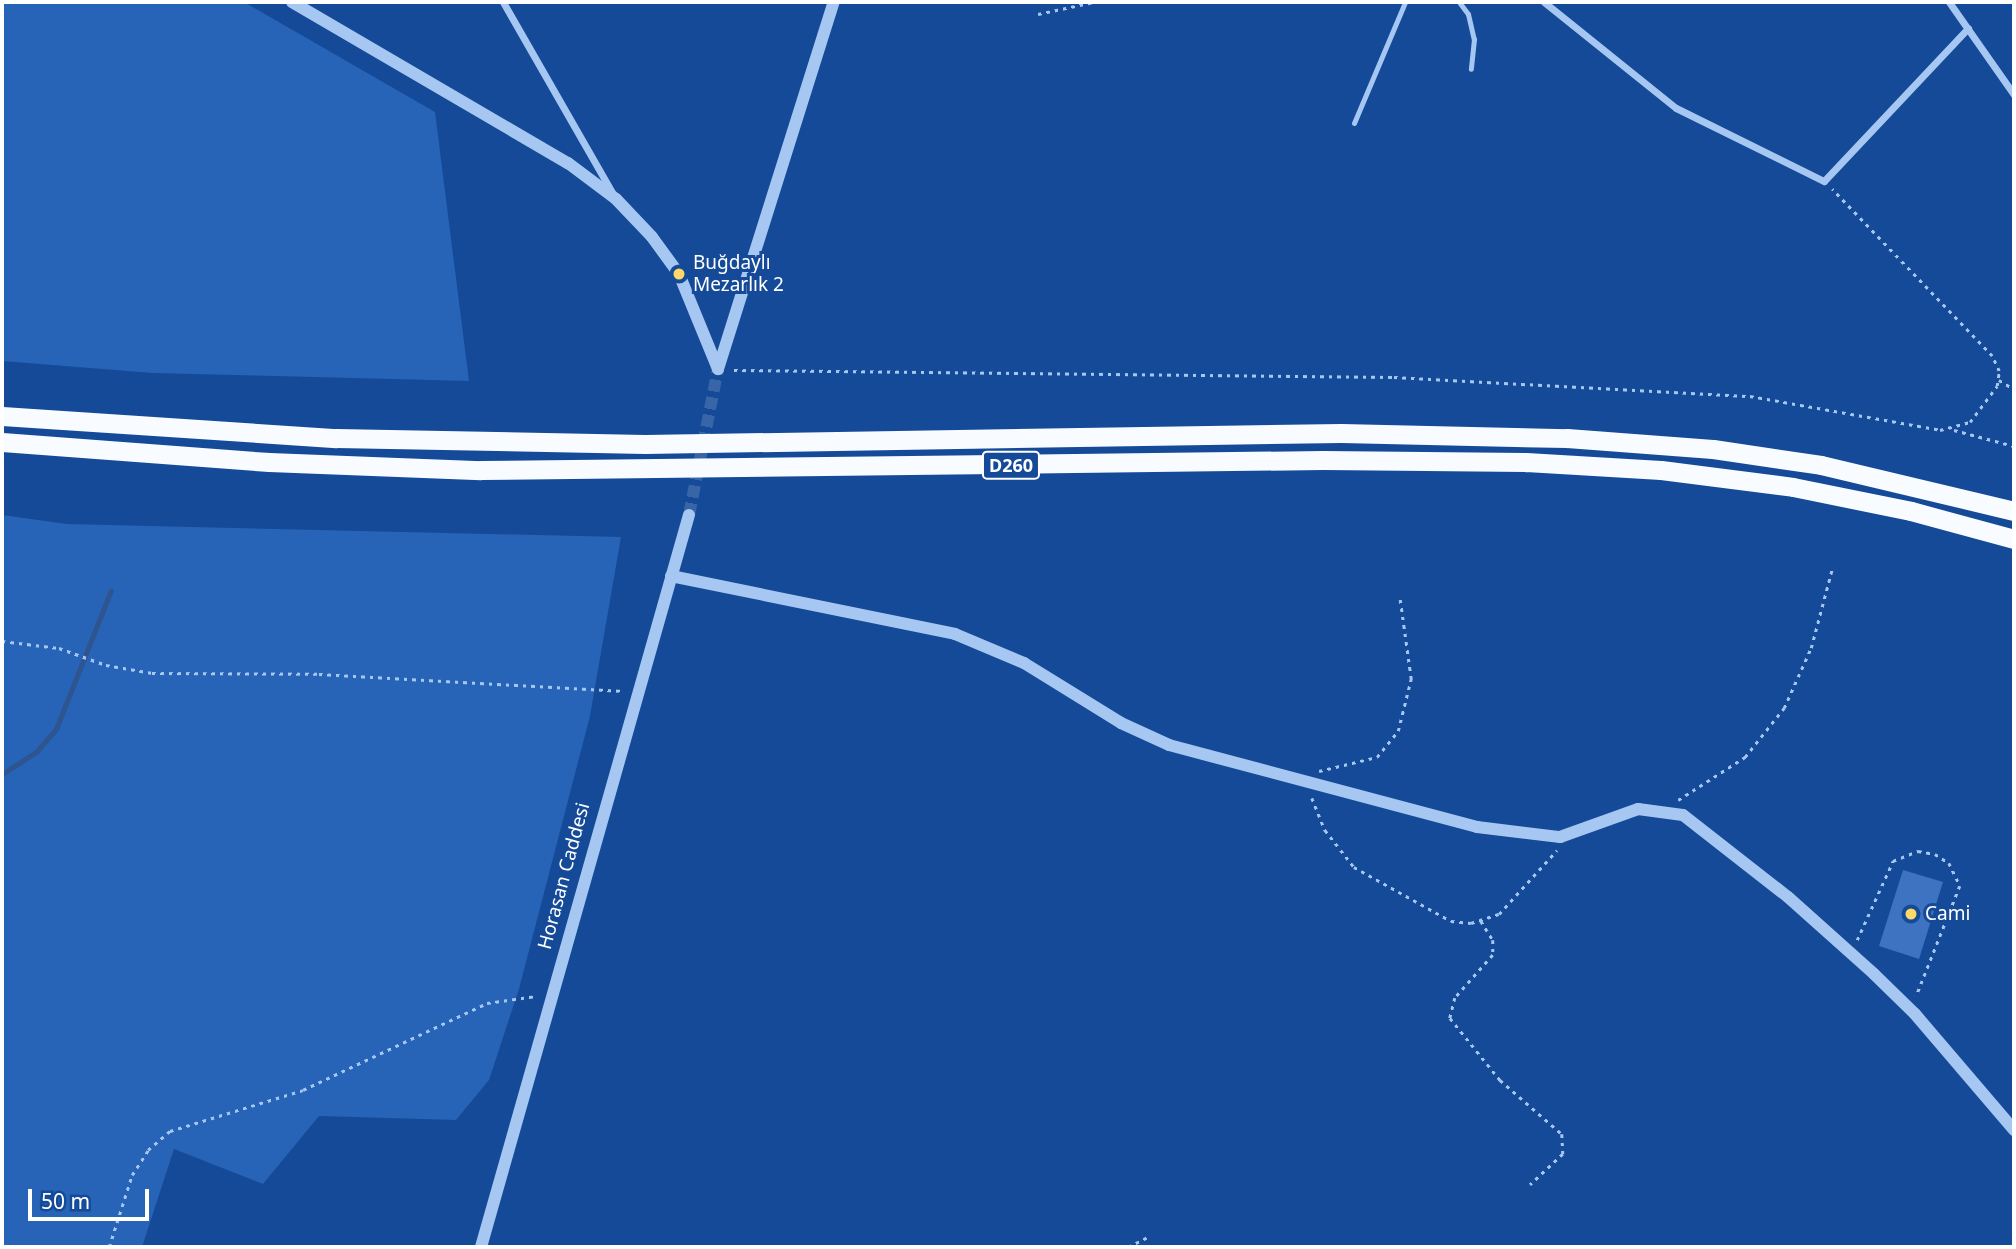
<!DOCTYPE html>
<meta charset="utf-8">
<style>
body{margin:0}
#map{position:relative;width:2016px;height:1249px;overflow:hidden;background:#144a98;font-family:"Noto Sans",sans-serif}
div>[style]{position:absolute}
.green>*{inset:0;background:#2763b6}
.stream>*{height:5px;margin:-2.5px;padding:0 2.5px;transform-origin:2.5px;border-radius:2.5px;background:#2e558f}
.building>*{inset:0;background:#3d73c0}
.tertiary-tunnel>*{height:12px;margin-top:-6px;transform-origin:0;background:repeating-linear-gradient(90deg,#3765a7 0 12px,transparent 0 18px)}
.path>*{height:2.5px;margin-top:-1.25px;transform-origin:0;background:repeating-linear-gradient(90deg,#a6c7f2 0 3.5px,transparent 0 8.5px)}
.service>*{height:5px;margin:-2.5px;padding:0 2.5px;transform-origin:2.5px;border-radius:2.5px;background:#a6c7f2}
.minor>*{height:7px;margin:-3.5px;padding:0 3.5px;transform-origin:3.5px;border-radius:3.5px;background:#a6c7f2}
.tertiary>*{height:12px;margin:-6px;padding:0 6px;transform-origin:6px;border-radius:6px;background:#a6c7f2}
.trunk>*{height:19px;margin:-9.5px;padding:0 9.5px;transform-origin:9.5px;border-radius:9.5px;background:#f8fbff}
.dots>*{width:19px;height:19px;translate:-50% -50%;box-sizing:border-box;border:4px solid #144a98;border-radius:50%}
span{translate:-50% -50%;white-space:nowrap;text-align:center;line-height:1.15;-webkit-text-stroke:6px #144a98;paint-order:stroke}
.shield-label span{padding:2px 5px;background:#144a98;border:2px solid;border-radius:5px;-webkit-text-stroke-width:0}
.shield-label{font-size:18px;color:#fff;font-weight:700}
.poi-label{font-size:19px;color:#fff}
.left{translate:0 -50%;text-align:left}
.street-label{font-size:19px;color:#fff}
.frame{position:absolute;inset:0;border:4px solid #fff;pointer-events:none}
.scale{position:absolute;left:28px;top:1189px;width:121px;height:32px;box-sizing:border-box;border:4px solid #fff;border-top:0;padding-left:9px;font-size:21px;line-height:24px;white-space:nowrap;color:#fff;-webkit-text-stroke:5px #144a98;paint-order:stroke}
</style>
<div id="map">
<div class="green">
<div style="clip-path:polygon(2px 2px,244px 2px,435px 112px,469px 381px,152px 373px,2px 361px)"></div>
<div style="clip-path:polygon(2px 515px,67px 524px,621px 537px,590px 716px,519px 989px,489px 1080px,456px 1120px,319px 1116px,263px 1184px,174px 1149px,142px 1247px,2px 1247px)"></div>
</div>
<div class="stream">
<div style="left:2px;top:774px;width:40px;rotate:-32.9deg"></div>
<div style="left:36px;top:752px;width:30px;rotate:-49deg"></div>
<div style="left:56px;top:729px;width:149px;rotate:-68.4deg"></div>
</div>
<div class="building">
<div style="clip-path:polygon(1903px 870px,1943px 882px,1919px 959px,1879px 946px)"></div>
</div>
<div class="tertiary-tunnel">
<div style="left:689px;top:515px;width:149px;rotate:-78.8deg"></div>
</div>
<div class="path">
<div style="left:1038px;top:14px;width:57px;rotate:-12.1deg"></div>
<div style="left:734px;top:370px;width:660px;rotate:0.61deg"></div>
<div style="left:1394px;top:377px;width:357px;rotate:3.1deg"></div>
<div style="left:1750px;top:396px;width:193px;rotate:10.1deg"></div>
<div style="left:1940px;top:430px;width:31px;rotate:-15deg"></div>
<div style="left:1970px;top:422px;width:45px;rotate:-53.1deg"></div>
<div style="left:1997px;top:386px;width:15px;rotate:-82deg"></div>
<div style="left:1999px;top:371px;width:17px;rotate:-115deg"></div>
<div style="left:1992px;top:356px;width:231px;rotate:-133.8deg"></div>
<div style="left:1999px;top:380px;width:17px;rotate:31deg"></div>
<div style="left:1954px;top:430px;width:62px;rotate:14.9deg"></div>
<div style="left:2px;top:641px;width:57px;rotate:7deg"></div>
<div style="left:59px;top:648px;width:50px;rotate:19.9deg"></div>
<div style="left:106px;top:665px;width:47px;rotate:9.9deg"></div>
<div style="left:152px;top:673px;width:167px;rotate:0.3deg"></div>
<div style="left:319px;top:674px;width:305px;rotate:3.2deg"></div>
<div style="left:1319px;top:771px;width:60px;rotate:-13.6deg"></div>
<div style="left:1377px;top:757px;width:33px;rotate:-51deg"></div>
<div style="left:1398px;top:731px;width:54px;rotate:-76deg"></div>
<div style="left:1411px;top:679px;width:80px;rotate:-97.9deg"></div>
<div style="left:1312px;top:798px;width:35px;rotate:68deg"></div>
<div style="left:1325px;top:830px;width:47px;rotate:51.9deg"></div>
<div style="left:1354px;top:867px;width:111px;rotate:29.1deg"></div>
<div style="left:1451px;top:921px;width:20px;rotate:6deg"></div>
<div style="left:1471px;top:923px;width:29px;rotate:-18deg"></div>
<div style="left:1499px;top:914px;width:86px;rotate:-47.8deg"></div>
<div style="left:1678px;top:800px;width:80px;rotate:-32.7deg"></div>
<div style="left:1745px;top:757px;width:63px;rotate:-51.5deg"></div>
<div style="left:1784px;top:708px;width:66px;rotate:-65.8deg"></div>
<div style="left:1811px;top:648px;width:82px;rotate:-75.1deg"></div>
<div style="left:1481px;top:921px;width:22px;rotate:58deg"></div>
<div style="left:1493px;top:940px;width:15px;rotate:90deg"></div>
<div style="left:1493px;top:955px;width:57px;rotate:131.5deg"></div>
<div style="left:1455px;top:998px;width:21px;rotate:104deg"></div>
<div style="left:1450px;top:1018px;width:80px;rotate:51.1deg"></div>
<div style="left:1500px;top:1080px;width:82px;rotate:41.1deg"></div>
<div style="left:1562px;top:1134px;width:20px;rotate:87deg"></div>
<div style="left:1563px;top:1154px;width:45px;rotate:136.8deg"></div>
<div style="left:1857px;top:940px;width:87px;rotate:-65.5deg"></div>
<div style="left:1893px;top:861px;width:27px;rotate:-22deg"></div>
<div style="left:1918px;top:851px;width:17px;rotate:10deg"></div>
<div style="left:1935px;top:854px;width:17px;rotate:33deg"></div>
<div style="left:1949px;top:863px;width:25px;rotate:64deg"></div>
<div style="left:1960px;top:886px;width:119px;rotate:111.6deg"></div>
<div style="left:109px;top:1247px;width:76px;rotate:-72.3deg"></div>
<div style="left:132px;top:1175px;width:30px;rotate:-57deg"></div>
<div style="left:148px;top:1150px;width:29px;rotate:-41deg"></div>
<div style="left:170px;top:1131px;width:139px;rotate:-17.1deg"></div>
<div style="left:303px;top:1090px;width:204px;rotate:-25.3deg"></div>
<div style="left:487px;top:1003px;width:50px;rotate:-8deg"></div>
<div style="left:1128px;top:1247px;width:25px;rotate:-27deg"></div>
</div>
<div class="service">
<div style="left:1459px;top:2px;width:15px;rotate:53deg"></div>
<div style="left:1468px;top:14px;width:26px;rotate:77deg"></div>
<div style="left:1474px;top:39px;width:30px;rotate:96deg"></div>
<div style="left:1354px;top:123px;width:131px;rotate:-67.1deg"></div>
</div>
<div class="minor">
<div style="left:503px;top:2px;width:219px;rotate:60.2deg"></div>
<div style="left:1544px;top:2px;width:169px;rotate:38.8deg"></div>
<div style="left:1676px;top:108px;width:165px;rotate:26.3deg"></div>
<div style="left:1824px;top:181px;width:210px;rotate:-46.7deg"></div>
<div style="left:1949px;top:2px;width:113px;rotate:55deg"></div>
</div>
<div class="tertiary">
<div style="left:292px;top:2px;width:320px;rotate:30.3deg"></div>
<div style="left:568px;top:163px;width:60px;rotate:36.9deg"></div>
<div style="left:616px;top:199px;width:52px;rotate:46.5deg"></div>
<div style="left:652px;top:237px;width:46px;rotate:53.9deg"></div>
<div style="left:679px;top:274px;width:103px;rotate:67.7deg"></div>
<div style="left:718px;top:369px;width:385px;rotate:-72.5deg"></div>
<div style="left:671px;top:576px;width:290px;rotate:11.5deg"></div>
<div style="left:955px;top:634px;width:75px;rotate:22.8deg"></div>
<div style="left:1024px;top:663px;width:114px;rotate:31.7deg"></div>
<div style="left:1121px;top:723px;width:53px;rotate:24.6deg"></div>
<div style="left:1169px;top:745px;width:319px;rotate:14.9deg"></div>
<div style="left:1477px;top:827px;width:84px;rotate:6.9deg"></div>
<div style="left:1560px;top:837px;width:83px;rotate:-19.7deg"></div>
<div style="left:1638px;top:809px;width:45px;rotate:7.6deg"></div>
<div style="left:1683px;top:815px;width:133px;rotate:38deg"></div>
<div style="left:1788px;top:897px;width:115px;rotate:41.8deg"></div>
<div style="left:1874px;top:974px;width:57px;rotate:44.3deg"></div>
<div style="left:1915px;top:1014px;width:153px;rotate:49.5deg"></div>
<div style="left:481px;top:1247px;width:761px;rotate:-74.14deg"></div>
</div>
<div class="trunk">
<div style="left:2px;top:416px;width:335px;rotate:3.8deg"></div>
<div style="left:336px;top:438px;width:309px;rotate:1.1deg"></div>
<div style="left:645px;top:444px;width:696px;rotate:-0.91deg"></div>
<div style="left:1341px;top:433px;width:226px;rotate:1.3deg"></div>
<div style="left:1567px;top:438px;width:146px;rotate:4.3deg"></div>
<div style="left:1713px;top:449px;width:109px;rotate:8.4deg"></div>
<div style="left:1821px;top:465px;width:198px;rotate:13.4deg"></div>
<div style="left:2px;top:442px;width:268px;rotate:4.3deg"></div>
<div style="left:269px;top:462px;width:212px;rotate:2.2deg"></div>
<div style="left:481px;top:470px;width:842px;rotate:-0.68deg"></div>
<div style="left:1323px;top:460px;width:203px;rotate:0.6deg"></div>
<div style="left:1526px;top:462px;width:135px;rotate:3.4deg"></div>
<div style="left:1661px;top:470px;width:133px;rotate:7.3deg"></div>
<div style="left:1793px;top:487px;width:120px;rotate:11.5deg"></div>
<div style="left:1911px;top:511px;width:107px;rotate:15.2deg"></div>
</div>
<div class="dots">
<div style="left:679px;top:274px;background:#ffd868"></div>
<div style="left:1911px;top:914px;background:#ffd868"></div>
</div>
<div class="shield-label">
<span style="left:1011px;top:465px">D260</span>
</div>
<div class="poi-label">
<span class="left" style="left:693px;top:274px">Buğdaylı<br>Mezarlık 2</span>
<span class="left" style="left:1925px;top:914px">Cami</span>
</div>
<div class="street-label">
<span style="left:564px;top:876px;rotate:-75deg">Horasan Caddesi</span>
</div>
<div class="frame"></div>
<div class="scale">50 m</div>
</div>
